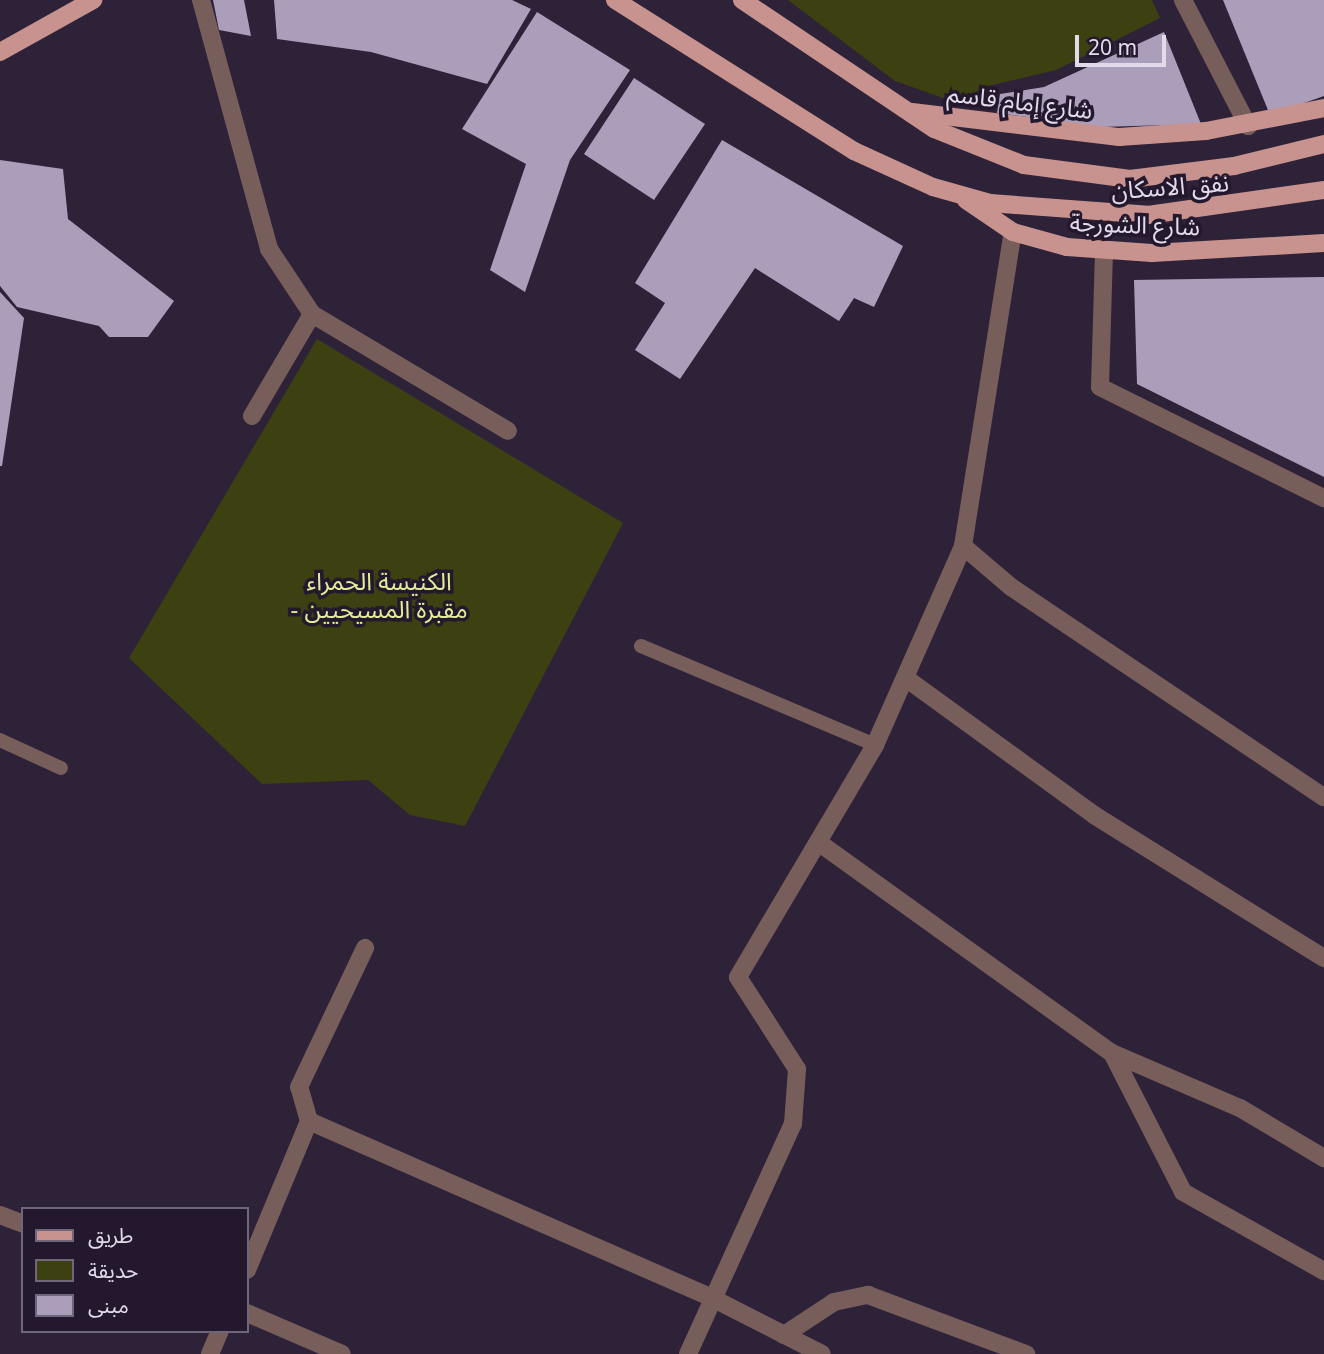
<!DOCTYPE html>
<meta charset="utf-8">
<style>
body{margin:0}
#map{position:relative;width:1324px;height:1354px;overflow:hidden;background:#2e2238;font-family:"Noto Sans","Noto Sans Arabic",sans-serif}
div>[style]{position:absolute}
.green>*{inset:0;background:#3d4010}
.building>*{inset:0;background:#aa9ebb}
.service>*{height:14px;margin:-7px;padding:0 7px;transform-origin:7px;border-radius:7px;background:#785e5b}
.minor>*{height:18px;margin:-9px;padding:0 9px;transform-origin:9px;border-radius:9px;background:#785e5b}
.primary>*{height:18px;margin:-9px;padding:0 9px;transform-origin:9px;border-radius:9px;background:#c8938e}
span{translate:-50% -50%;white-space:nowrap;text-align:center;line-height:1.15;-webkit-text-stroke:7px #24182e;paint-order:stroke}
.street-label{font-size:24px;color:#e3dbea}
.park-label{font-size:24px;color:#e5ec98}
.legend{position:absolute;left:21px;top:1207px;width:228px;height:126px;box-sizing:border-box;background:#24182e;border:2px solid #706679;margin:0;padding:9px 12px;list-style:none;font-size:21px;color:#e3dbea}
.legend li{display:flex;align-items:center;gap:14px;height:35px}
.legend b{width:35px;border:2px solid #706679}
.scale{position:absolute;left:1075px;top:35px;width:91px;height:32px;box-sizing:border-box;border:4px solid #e3dbea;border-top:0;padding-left:9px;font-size:21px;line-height:24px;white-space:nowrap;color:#e3dbea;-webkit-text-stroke:5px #24182e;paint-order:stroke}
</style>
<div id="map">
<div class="green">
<div style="clip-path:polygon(788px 0,1152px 0,1160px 18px,1056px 70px,988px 86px,957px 103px,895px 81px)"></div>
<div style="clip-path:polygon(317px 339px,623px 523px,465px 826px,410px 815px,368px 780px,262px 784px,129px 658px)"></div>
</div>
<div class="building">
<div style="clip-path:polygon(213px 0,244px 0,251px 36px,219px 30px)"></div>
<div style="clip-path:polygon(274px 0,512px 0,531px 9px,487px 84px,371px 52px,277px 39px)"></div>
<div style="clip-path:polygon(1223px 0,1324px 0,1324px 96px,1270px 115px)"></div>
<div style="clip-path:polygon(537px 12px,630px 70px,570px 160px,525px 292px,490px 270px,526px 164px,462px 129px)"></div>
<div style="clip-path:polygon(1164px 32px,1201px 124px,1100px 127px,997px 113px,1000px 94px,1044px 87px)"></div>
<div style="clip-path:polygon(634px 78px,705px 124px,654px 200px,584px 154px)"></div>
<div style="clip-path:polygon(722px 140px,903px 246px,874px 307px,854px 298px,839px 321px,755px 268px,680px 379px,635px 350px,665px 303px,635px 283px)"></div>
<div style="clip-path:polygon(0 160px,63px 169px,68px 219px,174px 301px,148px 337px,109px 337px,99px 326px,17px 307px,0 286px)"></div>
<div style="clip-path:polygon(1324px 277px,1324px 477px,1137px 384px,1134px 280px)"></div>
<div style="clip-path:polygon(0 292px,24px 318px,2px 466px,0 466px)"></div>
</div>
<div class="service">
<div style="left:641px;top:646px;width:254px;rotate:22.9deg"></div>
<div style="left:0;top:740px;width:67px;rotate:24.7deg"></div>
</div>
<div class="minor">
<div style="left:201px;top:0;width:258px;rotate:74.7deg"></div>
<div style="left:269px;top:249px;width:78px;rotate:56.5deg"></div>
<div style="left:312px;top:314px;width:228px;rotate:30.8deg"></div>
<div style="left:1183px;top:0;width:142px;rotate:62.7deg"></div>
<div style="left:1104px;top:252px;width:135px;rotate:91.7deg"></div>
<div style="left:1100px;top:387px;width:250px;rotate:26.4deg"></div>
<div style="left:252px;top:416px;width:118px;rotate:-59.5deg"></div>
<div style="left:963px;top:546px;width:63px;rotate:40.5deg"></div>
<div style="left:1011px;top:587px;width:377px;rotate:33.9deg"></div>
<div style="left:907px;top:679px;width:231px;rotate:36deg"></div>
<div style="left:1094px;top:815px;width:271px;rotate:31.9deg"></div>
<div style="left:818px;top:842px;width:362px;rotate:35.7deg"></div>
<div style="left:1112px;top:1053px;width:139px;rotate:23.3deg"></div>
<div style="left:1240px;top:1108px;width:98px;rotate:30.8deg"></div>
<div style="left:1112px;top:1053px;width:156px;rotate:62.9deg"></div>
<div style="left:1183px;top:1192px;width:162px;rotate:29.3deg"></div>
<div style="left:309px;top:1121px;width:440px;rotate:23.7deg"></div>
<div style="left:712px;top:1298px;width:123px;rotate:27deg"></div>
<div style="left:0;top:1215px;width:25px;rotate:21deg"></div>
<div style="left:247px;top:1270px;width:161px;rotate:-67.4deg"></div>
<div style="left:309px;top:1121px;width:35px;rotate:-106deg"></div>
<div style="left:299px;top:1087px;width:154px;rotate:-64.6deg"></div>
<div style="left:247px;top:1313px;width:103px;rotate:23.3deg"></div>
<div style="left:784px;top:1335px;width:60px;rotate:-33.4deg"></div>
<div style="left:834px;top:1302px;width:35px;rotate:-12deg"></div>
<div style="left:868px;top:1295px;width:169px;rotate:20.5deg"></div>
<div style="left:210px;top:1354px;width:25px;rotate:-67deg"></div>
<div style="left:688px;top:1354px;width:253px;rotate:-65.5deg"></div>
<div style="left:793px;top:1124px;width:55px;rotate:-85.8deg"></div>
<div style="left:797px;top:1069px;width:109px;rotate:-122.7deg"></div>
<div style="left:738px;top:977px;width:269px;rotate:-59.4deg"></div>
<div style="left:875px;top:745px;width:218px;rotate:-66.1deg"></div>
<div style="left:963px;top:546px;width:318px;rotate:-81deg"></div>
</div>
<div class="primary">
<div style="left:615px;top:0;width:283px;rotate:32.3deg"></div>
<div style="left:854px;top:151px;width:87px;rotate:24.5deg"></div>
<div style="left:933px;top:187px;width:59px;rotate:15.7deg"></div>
<div style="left:990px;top:203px;width:158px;rotate:4.3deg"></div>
<div style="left:1148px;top:215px;width:178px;rotate:-8.1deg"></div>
<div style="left:742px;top:0;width:231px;rotate:33.9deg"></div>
<div style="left:934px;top:129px;width:97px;rotate:21.8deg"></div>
<div style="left:1024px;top:165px;width:107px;rotate:7.5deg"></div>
<div style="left:1130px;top:179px;width:105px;rotate:-7.1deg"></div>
<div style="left:1234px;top:166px;width:93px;rotate:-13.7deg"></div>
<div style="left:0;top:52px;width:107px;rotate:-29.2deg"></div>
<div style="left:912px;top:112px;width:209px;rotate:6.9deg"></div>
<div style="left:1119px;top:137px;width:87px;rotate:-3.9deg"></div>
<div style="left:1206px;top:131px;width:120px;rotate:-11deg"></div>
<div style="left:966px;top:200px;width:57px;rotate:34.2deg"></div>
<div style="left:1013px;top:232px;width:56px;rotate:15.5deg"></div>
<div style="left:1067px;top:247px;width:85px;rotate:4deg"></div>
<div style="left:1152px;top:253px;width:172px;rotate:-3.3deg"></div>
</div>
<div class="street-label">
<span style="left:1020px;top:101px;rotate:7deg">شارع إمام قاسم</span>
<span style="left:1170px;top:186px;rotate:-4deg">نفق الاسكان</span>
<span style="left:1135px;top:224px;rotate:2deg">شارع الشورجة</span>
</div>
<div class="park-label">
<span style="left:379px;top:595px">الكنيسة الحمراء<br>- مقبرة المسيحيين</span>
</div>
<ul class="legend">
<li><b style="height:9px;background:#c8938e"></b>طريق</li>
<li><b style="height:19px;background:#3d4010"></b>حديقة</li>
<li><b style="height:19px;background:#aa9ebb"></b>مبنى</li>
</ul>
<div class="scale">20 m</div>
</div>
